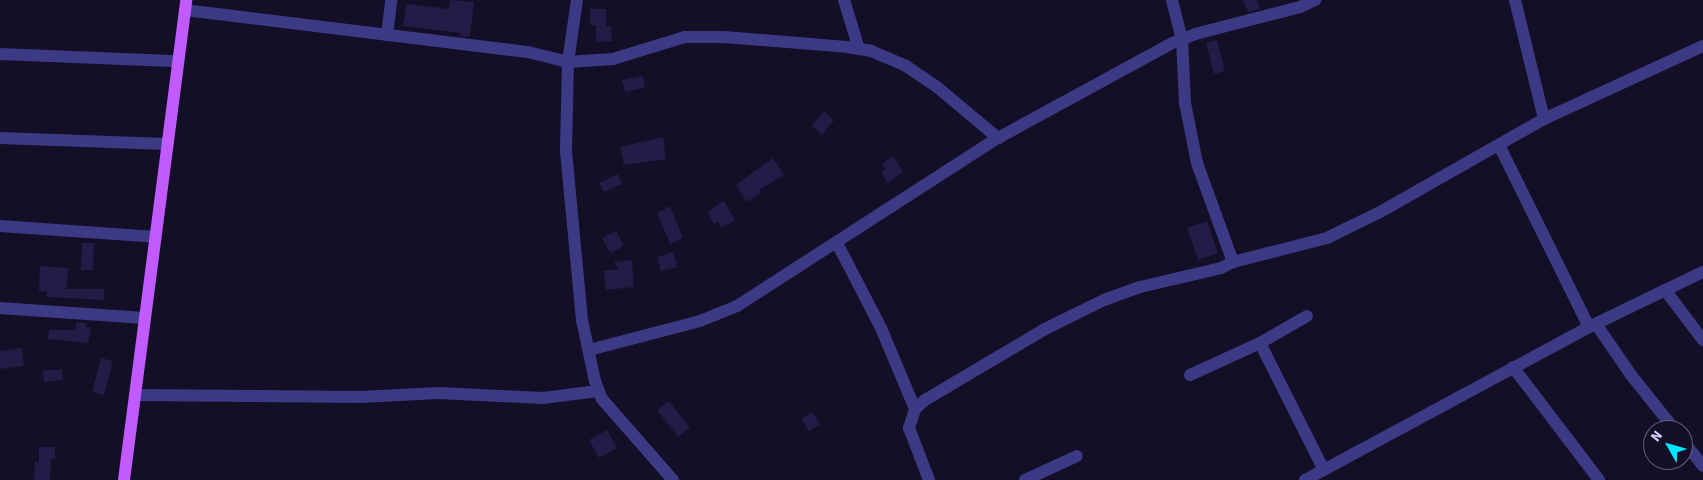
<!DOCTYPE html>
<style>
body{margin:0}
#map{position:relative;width:1703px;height:480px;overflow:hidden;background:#130f26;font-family:"Source Sans 3",sans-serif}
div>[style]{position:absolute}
.building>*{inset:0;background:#241b47}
.minor>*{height:12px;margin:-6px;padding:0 6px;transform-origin:6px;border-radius:6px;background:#3d3a85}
.primary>*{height:12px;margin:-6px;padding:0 6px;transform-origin:6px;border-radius:6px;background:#c25bff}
span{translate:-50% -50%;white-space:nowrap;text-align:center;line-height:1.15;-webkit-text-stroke:4px #130f26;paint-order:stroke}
.north{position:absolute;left:1643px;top:420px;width:50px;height:50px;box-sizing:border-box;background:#130f26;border:1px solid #625e7d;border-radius:50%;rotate:308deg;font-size:14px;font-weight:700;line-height:20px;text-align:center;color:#d9d4ff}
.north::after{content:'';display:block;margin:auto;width:18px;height:22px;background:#00e5ff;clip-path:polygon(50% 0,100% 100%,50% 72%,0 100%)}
</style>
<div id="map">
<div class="building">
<div style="clip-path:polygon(450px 0,474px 2px,470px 37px,460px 36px,461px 33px,403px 26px,407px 4px,449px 9px)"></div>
<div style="clip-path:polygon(1243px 0,1257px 0,1260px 9px,1248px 12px)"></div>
<div style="clip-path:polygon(590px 9px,606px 9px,606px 26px,611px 26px,612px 41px,596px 42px,596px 25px,590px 25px)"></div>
<div style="clip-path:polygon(1217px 40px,1225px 71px,1214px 74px,1206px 43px)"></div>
<div style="clip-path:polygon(643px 76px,645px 88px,625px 92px,622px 80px)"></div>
<div style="clip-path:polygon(824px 111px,834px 120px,822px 135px,812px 126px)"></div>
<div style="clip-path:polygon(663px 137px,666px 159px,624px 165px,620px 147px)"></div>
<div style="clip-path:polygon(893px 156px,903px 172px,888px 183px,881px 172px,885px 169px,882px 164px)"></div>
<div style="clip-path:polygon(773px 158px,784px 175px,759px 190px,761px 193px,746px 202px,736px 185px)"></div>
<div style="clip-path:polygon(618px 174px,622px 184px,604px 192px,599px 183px)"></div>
<div style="clip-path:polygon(724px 201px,735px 220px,721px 228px,718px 222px,714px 224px,707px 212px)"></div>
<div style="clip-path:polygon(670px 206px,683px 238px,670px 244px,657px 213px)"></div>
<div style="clip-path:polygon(1207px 221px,1218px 253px,1198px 260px,1187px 228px)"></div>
<div style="clip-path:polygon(616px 231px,624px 246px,610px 253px,602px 238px)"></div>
<div style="clip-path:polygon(82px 243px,94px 243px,93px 270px,81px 270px)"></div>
<div style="clip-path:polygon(673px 252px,677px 267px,661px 271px,657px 257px)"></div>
<div style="clip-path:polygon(632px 260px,634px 287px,606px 290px,604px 271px,618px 269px,614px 262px)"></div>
<div style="clip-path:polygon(40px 266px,68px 268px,66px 289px,104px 289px,104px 300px,47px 297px,47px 292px,39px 291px)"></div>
<div style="clip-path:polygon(77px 322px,87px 323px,86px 327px,91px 328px,88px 343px,48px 339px,49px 330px,75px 330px)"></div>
<div style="clip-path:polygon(22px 348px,24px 366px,0 369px,0 351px)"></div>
<div style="clip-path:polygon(101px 358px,113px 361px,104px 395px,92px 392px)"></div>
<div style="clip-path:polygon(62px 369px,63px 380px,44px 382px,43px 371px)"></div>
<div style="clip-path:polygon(669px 401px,690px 428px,678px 437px,657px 410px)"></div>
<div style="clip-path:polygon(812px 412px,820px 424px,809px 431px,801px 419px)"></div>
<div style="clip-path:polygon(607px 430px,617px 448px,599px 458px,589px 440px)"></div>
<div style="clip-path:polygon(39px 447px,55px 447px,55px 459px,51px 459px,50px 480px,34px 480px,35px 462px,39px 462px)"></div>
</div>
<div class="minor">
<div style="left:577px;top:0;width:63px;rotate:98.3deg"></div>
<div style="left:568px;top:62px;width:89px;rotate:91.3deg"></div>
<div style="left:566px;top:151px;width:170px;rotate:84.6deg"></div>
<div style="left:582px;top:320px;width:62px;rotate:78deg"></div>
<div style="left:595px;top:381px;width:19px;rotate:69deg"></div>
<div style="left:602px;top:399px;width:108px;rotate:48.8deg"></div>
<div style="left:844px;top:0;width:51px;rotate:73deg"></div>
<div style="left:1515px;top:0;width:122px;rotate:76.3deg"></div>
<div style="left:185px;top:10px;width:346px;rotate:7deg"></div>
<div style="left:528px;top:52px;width:41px;rotate:14deg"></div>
<div style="left:568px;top:62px;width:45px;rotate:-3.8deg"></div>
<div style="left:613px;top:59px;width:75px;rotate:-17deg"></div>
<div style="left:685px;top:37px;width:39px"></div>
<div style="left:724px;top:37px;width:123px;rotate:4.6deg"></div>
<div style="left:847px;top:47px;width:24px;rotate:9deg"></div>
<div style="left:871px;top:51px;width:38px;rotate:23deg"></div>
<div style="left:906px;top:66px;width:37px;rotate:34deg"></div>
<div style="left:937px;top:87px;width:80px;rotate:39.9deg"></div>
<div style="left:387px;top:35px;width:35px;rotate:-83deg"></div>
<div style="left:0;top:54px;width:178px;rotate:2.3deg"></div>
<div style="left:0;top:138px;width:167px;rotate:2.1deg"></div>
<div style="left:1499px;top:145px;width:203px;rotate:63.7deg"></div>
<div style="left:0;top:226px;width:156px;rotate:4deg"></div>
<div style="left:837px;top:243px;width:96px;rotate:62.6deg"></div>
<div style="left:881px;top:328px;width:88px;rotate:67.2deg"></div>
<div style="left:1233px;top:262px;width:97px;rotate:-14.3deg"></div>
<div style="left:1327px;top:238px;width:61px;rotate:-26.1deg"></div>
<div style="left:1382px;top:211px;width:186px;rotate:-29.6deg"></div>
<div style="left:1544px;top:119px;width:175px;rotate:-24.7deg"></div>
<div style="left:1665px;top:290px;width:63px;rotate:52.8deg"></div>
<div style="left:0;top:308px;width:144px;rotate:4deg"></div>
<div style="left:1596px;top:324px;width:62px;rotate:55.5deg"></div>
<div style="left:1631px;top:375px;width:70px;rotate:51.3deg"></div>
<div style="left:1260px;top:343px;width:142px;rotate:63.3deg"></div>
<div style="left:589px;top:350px;width:115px;rotate:-14.6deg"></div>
<div style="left:700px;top:321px;width:40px;rotate:-22deg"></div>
<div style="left:737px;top:306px;width:310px;rotate:-32.8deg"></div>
<div style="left:998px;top:138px;width:198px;rotate:-28.6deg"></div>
<div style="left:1172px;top:43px;width:25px;rotate:-21deg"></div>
<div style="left:1195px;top:34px;width:108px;rotate:-14.4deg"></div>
<div style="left:1300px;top:7px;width:17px;rotate:-25deg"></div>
<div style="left:1513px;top:367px;width:142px;rotate:52.7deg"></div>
<div style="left:1190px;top:375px;width:77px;rotate:-24.6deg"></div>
<div style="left:1260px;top:343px;width:54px;rotate:-29.9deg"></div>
<div style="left:135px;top:395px;width:226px;rotate:0.5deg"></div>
<div style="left:361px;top:397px;width:77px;rotate:-3deg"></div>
<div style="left:438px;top:393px;width:105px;rotate:2.7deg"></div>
<div style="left:543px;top:398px;width:55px;rotate:-7.3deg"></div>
<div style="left:1683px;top:441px;width:32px;rotate:51deg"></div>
<div style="left:929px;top:480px;width:56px;rotate:-111deg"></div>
<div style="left:909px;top:428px;width:20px;rotate:-72deg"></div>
<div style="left:915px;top:409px;width:13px;rotate:-42deg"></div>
<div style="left:925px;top:400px;width:139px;rotate:-30.6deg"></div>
<div style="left:1045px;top:329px;width:66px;rotate:-26.2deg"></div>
<div style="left:1104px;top:300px;width:38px;rotate:-20deg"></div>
<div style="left:1140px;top:287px;width:83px;rotate:-13.2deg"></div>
<div style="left:1221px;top:268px;width:13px;rotate:-27deg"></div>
<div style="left:1233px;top:262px;width:105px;rotate:-110deg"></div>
<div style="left:1197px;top:163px;width:61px;rotate:-101.3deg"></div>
<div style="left:1185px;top:103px;width:63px;rotate:-92.7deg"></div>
<div style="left:1182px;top:40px;width:41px;rotate:-104deg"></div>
<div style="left:1025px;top:480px;width:57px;rotate:-24.8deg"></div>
<div style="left:1305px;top:480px;width:323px;rotate:-28.3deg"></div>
<div style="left:1589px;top:327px;width:127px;rotate:-25.8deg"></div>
</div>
<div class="primary">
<div style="left:124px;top:480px;width:484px;rotate:-82.6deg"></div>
</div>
<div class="north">N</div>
</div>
